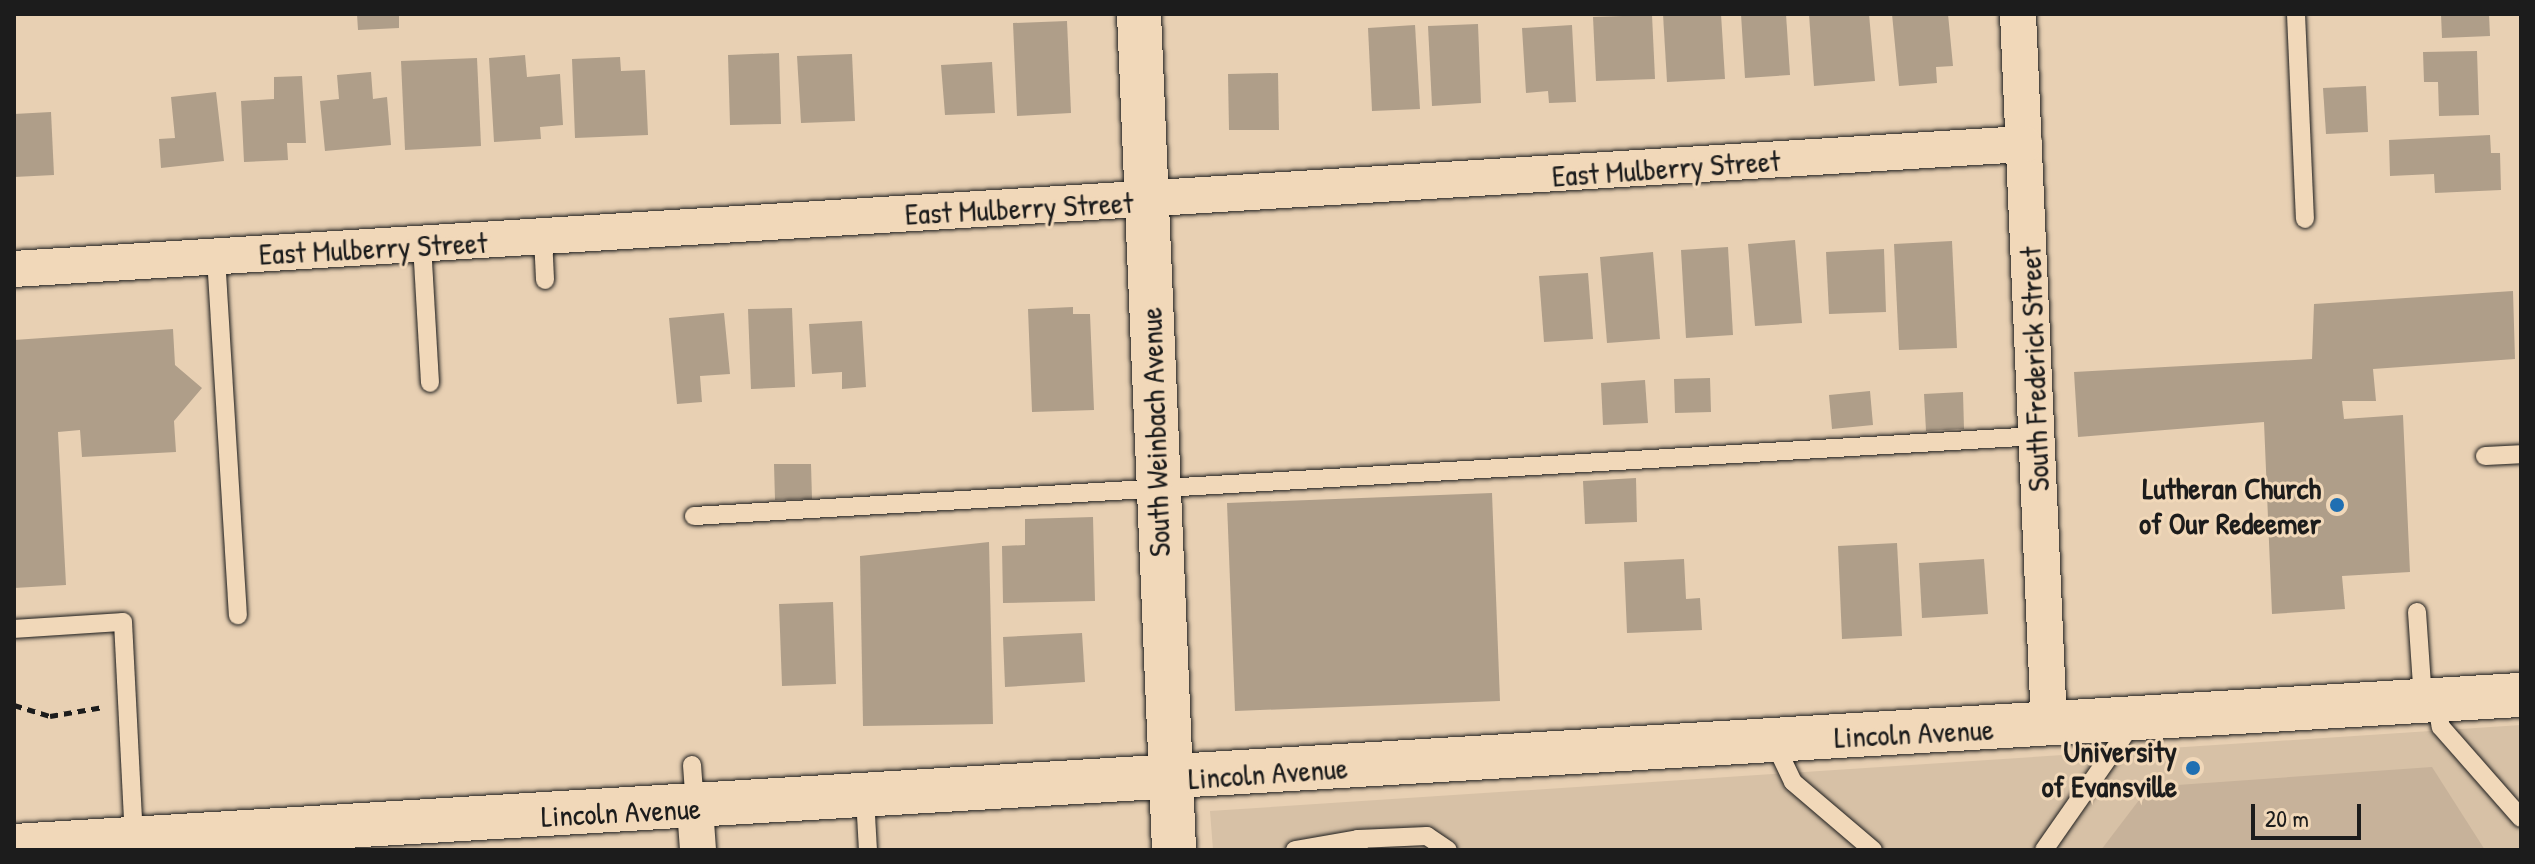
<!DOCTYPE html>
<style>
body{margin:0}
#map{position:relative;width:2535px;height:864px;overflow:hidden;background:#e8d0b3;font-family:"Patrick Hand",sans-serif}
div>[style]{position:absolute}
.built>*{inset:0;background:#d7c1a6}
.green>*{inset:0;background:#c7b29a}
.building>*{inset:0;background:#af9e89}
.path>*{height:5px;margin-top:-2.5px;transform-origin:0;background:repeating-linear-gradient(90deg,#1c1c1c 0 8px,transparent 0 14px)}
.roads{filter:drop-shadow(0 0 2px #1c1c1c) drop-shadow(0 0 2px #1c1c1c)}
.service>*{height:18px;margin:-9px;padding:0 9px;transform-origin:9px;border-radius:9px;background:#f1d8b9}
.minor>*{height:36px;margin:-18px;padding:0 18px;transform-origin:18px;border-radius:18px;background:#f1d8b9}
.tertiary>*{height:44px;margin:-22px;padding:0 22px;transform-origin:22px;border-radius:22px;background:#f1d8b9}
.dots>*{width:22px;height:22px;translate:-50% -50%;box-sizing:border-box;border:4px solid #f1d8b9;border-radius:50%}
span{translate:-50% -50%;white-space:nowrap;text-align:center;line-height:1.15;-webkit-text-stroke:6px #f1d8b9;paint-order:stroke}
.street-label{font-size:30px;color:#1c1c1c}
.poi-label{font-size:30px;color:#1c1c1c;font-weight:700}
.right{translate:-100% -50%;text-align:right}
.frame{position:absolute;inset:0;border:16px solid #1c1c1c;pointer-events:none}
.scale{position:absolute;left:2251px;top:804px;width:110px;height:36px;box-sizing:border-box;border:4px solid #1c1c1c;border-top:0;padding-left:10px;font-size:24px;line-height:28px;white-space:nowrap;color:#1c1c1c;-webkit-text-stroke:6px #f1d8b9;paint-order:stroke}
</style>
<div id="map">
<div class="built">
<div style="clip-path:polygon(2521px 725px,2521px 850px,1213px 850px,1210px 811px)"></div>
</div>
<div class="green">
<div style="clip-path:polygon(2432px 767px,2485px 850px,2101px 850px,2149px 787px)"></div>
</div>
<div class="building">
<div style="clip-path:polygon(357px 14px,399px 14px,399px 28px,358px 30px)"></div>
<div style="clip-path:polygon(1663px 14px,1721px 14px,1725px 79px,1667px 82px)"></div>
<div style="clip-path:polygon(1741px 14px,1786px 14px,1790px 75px,1745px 78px)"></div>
<div style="clip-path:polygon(1809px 14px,1869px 14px,1875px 81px,1814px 86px)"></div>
<div style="clip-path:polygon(1892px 14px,1948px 14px,1953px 66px,1936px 67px,1937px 83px,1899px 86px)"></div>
<div style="clip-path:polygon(2441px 14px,2489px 14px,2490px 36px,2442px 38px)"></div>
<div style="clip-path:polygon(1652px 15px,1655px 79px,1596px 81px,1593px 17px)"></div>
<div style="clip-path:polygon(1067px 21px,1071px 113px,1017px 116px,1013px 23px)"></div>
<div style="clip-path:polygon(1478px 24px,1481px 103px,1432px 106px,1428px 26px)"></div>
<div style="clip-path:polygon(1415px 25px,1420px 109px,1372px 111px,1368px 28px)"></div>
<div style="clip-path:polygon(1572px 25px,1576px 102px,1549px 103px,1548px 91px,1526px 93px,1522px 28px)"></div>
<div style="clip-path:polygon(2477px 51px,2479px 115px,2439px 116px,2438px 82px,2424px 82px,2423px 52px)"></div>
<div style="clip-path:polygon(779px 53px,781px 124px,730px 125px,728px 55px)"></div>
<div style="clip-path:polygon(852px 54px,855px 121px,801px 123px,797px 56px)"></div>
<div style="clip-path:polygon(525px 55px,527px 77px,560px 74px,563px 125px,540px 127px,541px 139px,494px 142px,489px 58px)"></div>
<div style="clip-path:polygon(620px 57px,621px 71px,645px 70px,648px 135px,575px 138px,572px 59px)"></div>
<div style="clip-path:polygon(477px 58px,481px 146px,405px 150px,401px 61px)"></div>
<div style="clip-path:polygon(992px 62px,995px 113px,945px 115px,941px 65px)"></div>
<div style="clip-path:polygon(371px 72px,373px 99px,387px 97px,391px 145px,325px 151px,320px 101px,339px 99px,337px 75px)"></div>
<div style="clip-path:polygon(1278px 73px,1279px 130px,1229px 130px,1228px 74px)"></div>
<div style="clip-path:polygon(302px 76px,306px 143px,287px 143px,288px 160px,244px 162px,241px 101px,274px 99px,274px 77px)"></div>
<div style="clip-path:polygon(2366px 86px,2368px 132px,2326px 134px,2323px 88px)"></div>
<div style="clip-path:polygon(216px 92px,224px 161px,161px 168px,159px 139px,175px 138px,171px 97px)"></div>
<div style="clip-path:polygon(51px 112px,54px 175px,14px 177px,14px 114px)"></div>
<div style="clip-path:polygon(2490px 135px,2491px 153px,2500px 153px,2501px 190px,2435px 193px,2434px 174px,2390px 176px,2389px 140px)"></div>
<div style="clip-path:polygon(1795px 240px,1802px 323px,1755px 326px,1748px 244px)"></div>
<div style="clip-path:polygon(1952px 241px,1957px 348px,1899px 350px,1894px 244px)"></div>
<div style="clip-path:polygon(1728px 247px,1733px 335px,1686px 338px,1681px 250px)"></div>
<div style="clip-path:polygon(1884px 249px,1886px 312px,1829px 314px,1826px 252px)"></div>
<div style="clip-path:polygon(1653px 252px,1660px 339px,1607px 343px,1600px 257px)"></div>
<div style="clip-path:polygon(1588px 273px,1593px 339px,1544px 342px,1539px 276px)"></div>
<div style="clip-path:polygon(2513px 291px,2515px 359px,2373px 369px,2376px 401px,2342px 401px,2344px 419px,2403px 415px,2410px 572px,2342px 576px,2345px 609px,2272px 614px,2264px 422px,2078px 437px,2074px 372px,2312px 359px,2314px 304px)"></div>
<div style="clip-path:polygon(1073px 307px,1073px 314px,1090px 314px,1094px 410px,1032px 412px,1028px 309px)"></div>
<div style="clip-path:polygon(792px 308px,795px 387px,751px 389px,748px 309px)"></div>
<div style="clip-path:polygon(724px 313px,730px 374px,700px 376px,702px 402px,677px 404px,669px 318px)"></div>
<div style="clip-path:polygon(862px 321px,866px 387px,842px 389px,842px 372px,812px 374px,809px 324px)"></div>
<div style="clip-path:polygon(173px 329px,175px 365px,202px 388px,174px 421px,176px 452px,82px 457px,80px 430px,58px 432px,66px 585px,14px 588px,14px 340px)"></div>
<div style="clip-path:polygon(1710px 378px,1711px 412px,1675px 413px,1674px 379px)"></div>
<div style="clip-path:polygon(1645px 380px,1648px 423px,1603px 425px,1601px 383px)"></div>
<div style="clip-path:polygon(1870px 391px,1873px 425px,1832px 429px,1829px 395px)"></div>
<div style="clip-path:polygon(1963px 392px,1964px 429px,1926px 431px,1924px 394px)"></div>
<div style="clip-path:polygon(774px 464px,811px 464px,812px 499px,775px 500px)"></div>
<div style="clip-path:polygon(1636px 478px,1637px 522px,1585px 524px,1583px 481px)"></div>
<div style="clip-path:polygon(1492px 493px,1500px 701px,1235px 711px,1227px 503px)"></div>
<div style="clip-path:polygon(1093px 517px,1095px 601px,1003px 603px,1002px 546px,1025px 545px,1025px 519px)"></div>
<div style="clip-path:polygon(989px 542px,993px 724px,863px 726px,860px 556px)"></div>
<div style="clip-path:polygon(1897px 543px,1902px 636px,1842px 639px,1838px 546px)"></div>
<div style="clip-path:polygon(1684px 559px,1686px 599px,1700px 598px,1702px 630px,1627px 633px,1624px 562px)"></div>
<div style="clip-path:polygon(1984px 559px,1988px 614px,1922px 618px,1919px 563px)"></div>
<div style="clip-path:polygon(833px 602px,836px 684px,782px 686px,779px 604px)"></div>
<div style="clip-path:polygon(1082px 633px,1085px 682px,1005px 687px,1003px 637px)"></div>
</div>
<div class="path">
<div style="left:14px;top:705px;width:38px;rotate:17deg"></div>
<div style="left:50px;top:716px;width:54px;rotate:-9.6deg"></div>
</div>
<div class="roads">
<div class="service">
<div style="left:2296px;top:14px;width:205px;rotate:87.5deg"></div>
<div style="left:543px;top:237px;width:43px;rotate:87.3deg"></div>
<div style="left:422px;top:244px;width:139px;rotate:86.7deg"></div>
<div style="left:216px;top:257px;width:359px;rotate:86.5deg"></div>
<div style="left:2485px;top:456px;width:36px;rotate:-3deg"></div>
<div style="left:694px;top:516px;width:1345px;rotate:-3.41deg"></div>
<div style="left:2417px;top:612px;width:89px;rotate:86.1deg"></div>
<div style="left:14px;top:629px;width:109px;rotate:-3.7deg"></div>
<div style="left:123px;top:622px;width:217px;rotate:87.1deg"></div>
<div style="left:2436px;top:700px;width:27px;rotate:80deg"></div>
<div style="left:2441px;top:727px;width:121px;rotate:48.7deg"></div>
<div style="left:1774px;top:742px;width:44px;rotate:64.6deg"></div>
<div style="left:1793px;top:782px;width:105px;rotate:40.4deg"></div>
<div style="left:692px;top:765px;width:41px;rotate:85.8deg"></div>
<div style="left:865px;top:797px;width:53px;rotate:86.8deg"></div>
<div style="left:1358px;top:839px;width:69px;rotate:-2.5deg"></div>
<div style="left:1427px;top:836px;width:25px;rotate:34deg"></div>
<div style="left:1295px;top:850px;width:64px;rotate:-9.9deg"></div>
<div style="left:1358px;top:839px;width:11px;rotate:85deg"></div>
<div style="left:2044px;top:850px;width:154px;rotate:-55.1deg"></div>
</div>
<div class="minor">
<div style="left:2018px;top:14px;width:712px;rotate:87.5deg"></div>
<div style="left:14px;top:269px;width:2014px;rotate:-3.56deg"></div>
<div style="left:695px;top:808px;width:42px;rotate:85.9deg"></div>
</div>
<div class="tertiary">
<div style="left:1139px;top:14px;width:837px;rotate:87.6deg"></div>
<div style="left:14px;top:846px;width:2512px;rotate:-3.45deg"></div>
</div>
</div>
<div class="dots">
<div style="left:2337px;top:505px;background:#1f6fb2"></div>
<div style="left:2193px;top:768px;background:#1f6fb2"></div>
</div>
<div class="street-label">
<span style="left:1666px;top:168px;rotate:-4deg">East Mulberry Street</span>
<span style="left:1019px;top:208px;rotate:-3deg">East Mulberry Street</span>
<span style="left:373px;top:248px;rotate:-3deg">East Mulberry Street</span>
<span style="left:2034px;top:369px;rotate:-92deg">South Frederick Street</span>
<span style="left:1155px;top:432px;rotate:-92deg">South Weinbach Avenue</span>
<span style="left:1914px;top:733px;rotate:-3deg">Lincoln Avenue</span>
<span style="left:1268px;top:773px;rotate:-4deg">Lincoln Avenue</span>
<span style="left:621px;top:812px;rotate:-3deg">Lincoln Avenue</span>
</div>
<div class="poi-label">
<span class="right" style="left:2321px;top:505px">Lutheran Church<br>of Our Redeemer</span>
<span class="right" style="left:2177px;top:768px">University<br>of Evansville</span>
</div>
<div class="frame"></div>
<div class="scale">20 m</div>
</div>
